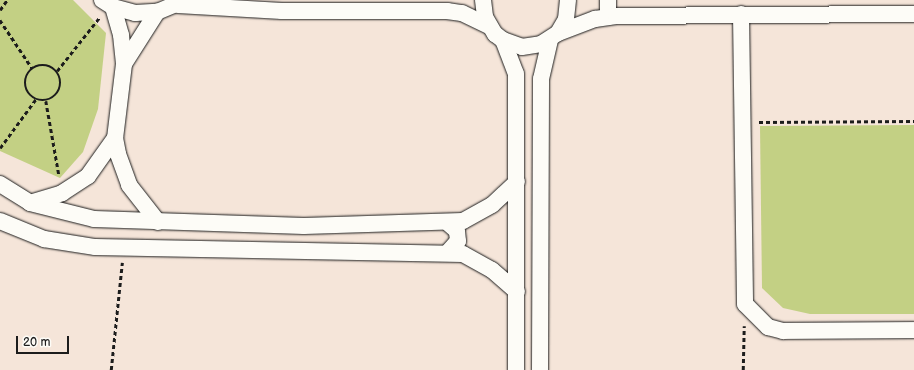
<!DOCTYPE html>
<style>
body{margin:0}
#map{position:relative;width:914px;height:370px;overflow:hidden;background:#f5e5d9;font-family:"Balsamiq Sans",sans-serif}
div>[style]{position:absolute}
.green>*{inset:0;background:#c3d084}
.path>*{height:2.5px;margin-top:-1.25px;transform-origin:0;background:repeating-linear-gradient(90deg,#1c1c1c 0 4px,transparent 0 7px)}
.path>.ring{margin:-1.25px;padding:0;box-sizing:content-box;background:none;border:2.5px solid #1c1c1c;border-radius:50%}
.roads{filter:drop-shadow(0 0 1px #1c1c1c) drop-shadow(0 0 1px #1c1c1c)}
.street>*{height:16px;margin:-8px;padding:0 8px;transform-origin:8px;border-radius:8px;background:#fdfcf7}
span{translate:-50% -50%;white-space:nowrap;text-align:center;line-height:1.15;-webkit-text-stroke:4px #fdfcf7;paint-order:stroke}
.scale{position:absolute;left:16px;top:336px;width:53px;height:18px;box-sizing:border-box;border:2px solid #1c1c1c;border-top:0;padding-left:5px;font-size:12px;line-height:14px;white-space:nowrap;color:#1c1c1c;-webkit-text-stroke:3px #fdfcf7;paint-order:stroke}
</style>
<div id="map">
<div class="green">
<div style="clip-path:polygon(0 0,73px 0,106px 33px,98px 109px,83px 152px,60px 178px,0 151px)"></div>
<div style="clip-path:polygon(914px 125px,914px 314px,810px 314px,783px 308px,762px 288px,760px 126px)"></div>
</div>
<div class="path">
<div style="left:0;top:10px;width:12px;rotate:-55deg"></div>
<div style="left:0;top:20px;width:58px;rotate:56.3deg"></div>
<div class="ring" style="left:25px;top:65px;width:33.5px;height:33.5px"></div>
<div style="left:57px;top:71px;width:68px;rotate:-51.6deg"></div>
<div style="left:46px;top:101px;width:75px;rotate:80deg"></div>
<div style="left:759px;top:122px;width:155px;rotate:-0.4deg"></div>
<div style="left:0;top:148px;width:61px;rotate:-53.7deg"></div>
<div style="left:111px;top:370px;width:108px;rotate:-84.1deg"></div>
<div style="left:743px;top:370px;width:44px;rotate:-88.7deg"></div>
</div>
<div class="roads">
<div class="street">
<div style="left:102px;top:0;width:13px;rotate:32deg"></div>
<div style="left:113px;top:7px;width:23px;rotate:15deg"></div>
<div style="left:135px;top:13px;width:22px;rotate:-3deg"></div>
<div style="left:157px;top:12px;width:30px;rotate:-23deg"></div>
<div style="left:483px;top:0;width:17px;rotate:83deg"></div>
<div style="left:485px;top:17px;width:20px;rotate:60deg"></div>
<div style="left:495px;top:34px;width:10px;rotate:37deg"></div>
<div style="left:503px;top:40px;width:20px;rotate:20deg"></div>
<div style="left:522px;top:47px;width:19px;rotate:-9deg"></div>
<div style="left:541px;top:44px;width:20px;rotate:-33deg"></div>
<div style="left:558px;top:33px;width:16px;rotate:-60deg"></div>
<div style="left:566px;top:19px;width:19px;rotate:-84deg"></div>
<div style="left:178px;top:5px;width:104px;rotate:3.3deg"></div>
<div style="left:282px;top:11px;width:165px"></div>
<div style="left:447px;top:11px;width:15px;rotate:8deg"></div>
<div style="left:462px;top:13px;width:30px;rotate:26deg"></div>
<div style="left:113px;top:7px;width:29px;rotate:74deg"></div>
<div style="left:121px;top:35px;width:29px;rotate:84deg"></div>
<div style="left:124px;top:64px;width:75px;rotate:96.9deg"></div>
<div style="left:115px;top:138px;width:16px;rotate:79deg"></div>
<div style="left:118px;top:154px;width:33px;rotate:70deg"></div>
<div style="left:129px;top:185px;width:47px;rotate:51.9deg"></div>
<div style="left:741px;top:14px;width:290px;rotate:89.2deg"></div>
<div style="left:745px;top:304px;width:33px;rotate:45deg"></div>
<div style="left:768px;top:327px;width:16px;rotate:15deg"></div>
<div style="left:783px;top:331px;width:131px;rotate:-0.4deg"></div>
<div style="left:608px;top:17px;width:17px;rotate:-90deg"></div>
<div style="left:558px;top:33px;width:40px;rotate:-21deg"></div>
<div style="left:595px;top:19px;width:21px;rotate:-8deg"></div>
<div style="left:616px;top:16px;width:298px;rotate:-0.4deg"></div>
<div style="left:503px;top:40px;width:36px;rotate:69deg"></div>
<div style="left:516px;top:74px;width:296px;rotate:90deg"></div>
<div style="left:124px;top:64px;width:62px;rotate:-57.6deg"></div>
<div style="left:0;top:184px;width:36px;rotate:32deg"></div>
<div style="left:30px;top:203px;width:66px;rotate:14deg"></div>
<div style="left:94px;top:219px;width:210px;rotate:1.9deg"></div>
<div style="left:304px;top:226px;width:159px;rotate:-1.8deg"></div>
<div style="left:463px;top:221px;width:33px;rotate:-29deg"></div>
<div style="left:492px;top:205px;width:34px;rotate:-43deg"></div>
<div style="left:30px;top:203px;width:34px;rotate:-17deg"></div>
<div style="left:62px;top:193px;width:31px;rotate:-33deg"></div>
<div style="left:88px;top:176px;width:47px;rotate:-54.6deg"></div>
<div style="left:0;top:221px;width:48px;rotate:22.2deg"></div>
<div style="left:44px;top:239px;width:52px;rotate:8.9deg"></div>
<div style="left:95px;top:247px;width:368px;rotate:1.1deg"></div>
<div style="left:463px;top:254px;width:33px;rotate:29deg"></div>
<div style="left:492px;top:270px;width:33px;rotate:41deg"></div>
<div style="left:448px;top:252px;width:15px;rotate:-48deg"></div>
<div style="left:458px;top:241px;width:10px;rotate:-96deg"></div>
<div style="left:457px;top:231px;width:11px;rotate:-139deg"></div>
<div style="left:540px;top:370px;width:291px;rotate:-89.8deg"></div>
<div style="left:541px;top:79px;width:40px;rotate:-77deg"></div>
</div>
</div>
<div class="scale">20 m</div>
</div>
